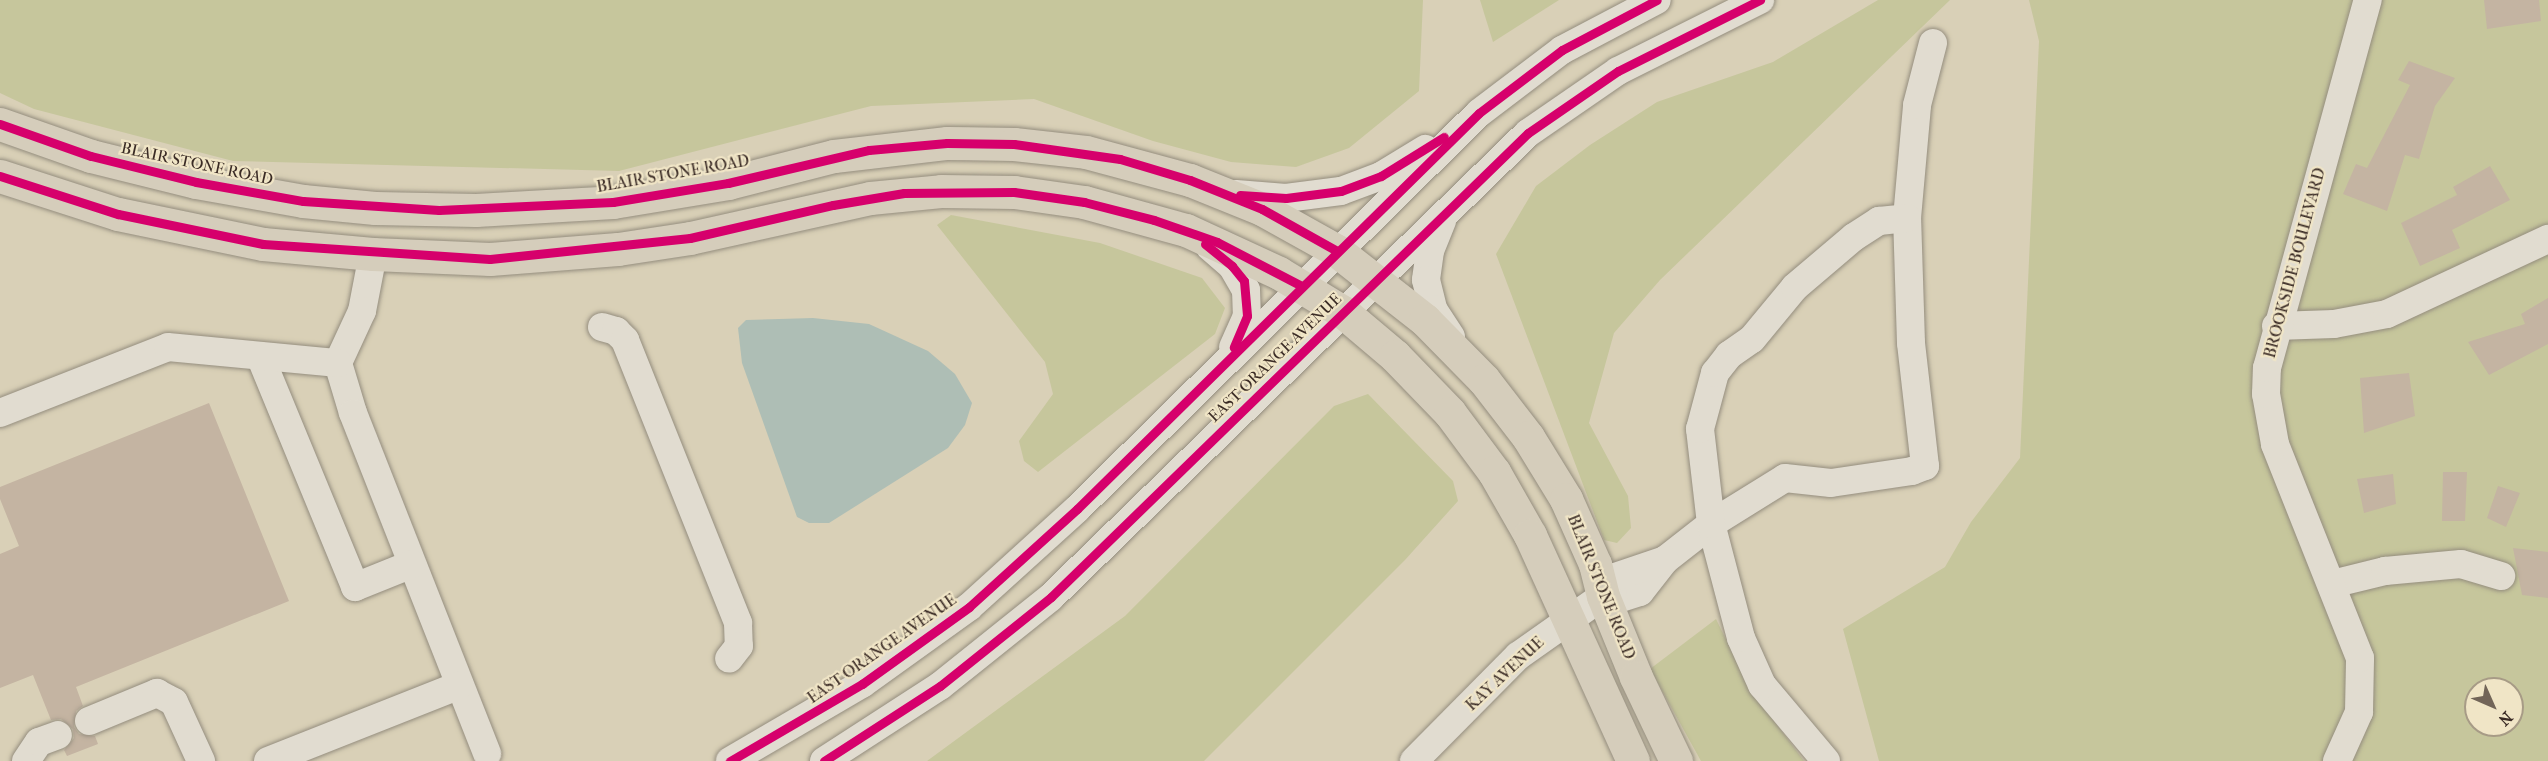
<!DOCTYPE html>
<style>
body{margin:0}
#map{position:relative;width:2548px;height:761px;overflow:hidden;background:#d9d0b7;font-family:"IM FELL French Canon",serif}
div>[style]{position:absolute}
.green>*{inset:0;background:#c6c69c}
.water>*{inset:0;background:#aebeb5}
.building>*{inset:0;background:#c4b4a2}
.roads{filter:drop-shadow(0 0 2px #948d7e) drop-shadow(0 0 2px #948d7e)}
.minor>*{height:28px;margin:-14px;padding:0 14px;transform-origin:14px;border-radius:14px;background:#e1dcd0}
.major>*{height:33px;margin:-16.5px;padding:0 16.5px;transform-origin:16.5px;border-radius:16.5px;background:#d5cdbb}
.cycleway>*{height:9px;margin:-4.5px;padding:0 4.5px;transform-origin:4.5px;border-radius:4.5px;background:#d6006c}
span{translate:-50% -50%;white-space:nowrap;text-align:center;line-height:1.15;-webkit-text-stroke:4.5px #f0e5c6;paint-order:stroke}
.street-label{font-size:16px;color:#3a2b25}
.north{position:absolute;left:2464px;top:677px;width:60px;height:60px;box-sizing:border-box;background:#f0e5c6;border:2px solid #a79b86;border-radius:50%;rotate:135deg;font-size:16px;font-weight:700;line-height:24px;text-align:center;color:#3a2b25}
.north::after{content:'';display:block;margin:auto;width:21px;height:27px;background:#726558;clip-path:polygon(50% 0,100% 100%,50% 72%,0 100%)}
</style>
<div id="map">
<div class="green">
<div style="clip-path:polygon(0 0,1423px 0,1419px 91px,1349px 148px,1296px 167px,1231px 162px,1153px 141px,1034px 99px,871px 106px,619px 171px,233px 161px,34px 109px,0 93px)"></div>
<div style="clip-path:polygon(1480px 0,1559px 0,1493px 42px)"></div>
<div style="clip-path:polygon(1878px 0,1950px 0,1660px 280px,1614px 333px,1589px 423px,1628px 496px,1631px 528px,1617px 543px,1604px 540px,1496px 254px,1536px 186px,1590px 145px,1657px 102px,1773px 62px)"></div>
<div style="clip-path:polygon(evenodd,2029px 0,2548px 0,2548px 761px,1879px 761px,1843px 629px,1945px 567px,1971px 522px,2020px 458px,2039px 41px,2029px 0,2476px 689px,2512px 689px,2512px 725px,2476px 725px,2476px 689px)"></div>
<div style="clip-path:polygon(951px 215px,1100px 243px,1202px 278px,1225px 308px,1215px 334px,1038px 472px,1024px 461px,1019px 441px,1053px 394px,1045px 362px,937px 225px)"></div>
<div style="clip-path:polygon(1368px 394px,1453px 481px,1458px 501px,1405px 560px,1204px 761px,927px 761px,1125px 616px,1334px 406px)"></div>
<div style="clip-path:polygon(1716px 619px,1750px 689px,1804px 761px,1701px 761px,1650px 669px)"></div>
</div>
<div class="water">
<div style="clip-path:polygon(813px 318px,869px 324px,928px 351px,955px 374px,972px 403px,965px 425px,948px 448px,829px 523px,809px 523px,797px 517px,742px 363px,738px 328px,746px 320px)"></div>
</div>
<div class="building">
<div style="clip-path:polygon(2484px 0,2539px 0,2541px 21px,2487px 29px)"></div>
<div style="clip-path:polygon(2409px 61px,2455px 78px,2435px 106px,2419px 159px,2405px 155px,2387px 211px,2343px 194px,2356px 164px,2367px 168px,2410px 85px,2398px 80px)"></div>
<div style="clip-path:polygon(2490px 166px,2510px 200px,2452px 230px,2460px 248px,2420px 266px,2401px 223px,2457px 195px,2453px 187px)"></div>
<div style="clip-path:polygon(2548px 298px,2548px 344px,2489px 375px,2468px 342px,2525px 324px,2521px 314px)"></div>
<div style="clip-path:polygon(2409px 373px,2415px 416px,2364px 433px,2360px 378px)"></div>
<div style="clip-path:polygon(209px 403px,289px 601px,76px 687px,83px 706px,76px 711px,74px 727px,79px 734px,95px 736px,98px 744px,67px 756px,64px 750px,74px 738px,73px 729px,61px 719px,51px 720px,33px 675px,0 688px,0 554px,19px 546px,0 499px,0 487px)"></div>
<div style="clip-path:polygon(2443px 472px,2467px 472px,2465px 521px,2442px 521px)"></div>
<div style="clip-path:polygon(2393px 474px,2396px 504px,2364px 513px,2357px 479px)"></div>
<div style="clip-path:polygon(2498px 486px,2520px 493px,2506px 527px,2487px 518px)"></div>
<div style="clip-path:polygon(2513px 548px,2548px 552px,2548px 598px,2522px 595px)"></div>
</div>
<div class="roads">
<div class="minor">
<div style="left:1236px;top:194px;width:50px;rotate:4.6deg"></div>
<div style="left:1286px;top:198px;width:55px;rotate:-7.3deg"></div>
<div style="left:1341px;top:191px;width:43px;rotate:-20.6deg"></div>
<div style="left:1381px;top:176px;width:52px;rotate:-31.5deg"></div>
<div style="left:1442px;top:221px;width:32px;rotate:112deg"></div>
<div style="left:1430px;top:251px;width:29px;rotate:98deg"></div>
<div style="left:1426px;top:280px;width:30px;rotate:76deg"></div>
<div style="left:1433px;top:309px;width:33px;rotate:57deg"></div>
<div style="left:1210px;top:247px;width:29px;rotate:41deg"></div>
<div style="left:1232px;top:266px;width:28px;rotate:60deg"></div>
<div style="left:1246px;top:290px;width:26px;rotate:88deg"></div>
<div style="left:1247px;top:316px;width:34px;rotate:114deg"></div>
<div style="left:373px;top:254px;width:58px;rotate:100.9deg"></div>
<div style="left:362px;top:311px;width:57px;rotate:114.8deg"></div>
<div style="left:338px;top:363px;width:52px;rotate:73.3deg"></div>
<div style="left:353px;top:413px;width:366px;rotate:68.5deg"></div>
<div style="left:2276px;top:326px;width:58px;rotate:-2deg"></div>
<div style="left:2334px;top:324px;width:54px;rotate:-10.7deg"></div>
<div style="left:2387px;top:314px;width:178px;rotate:-25deg"></div>
<div style="left:602px;top:327px;width:15px;rotate:16deg"></div>
<div style="left:616px;top:331px;width:13px;rotate:45deg"></div>
<div style="left:625px;top:340px;width:305px;rotate:68.2deg"></div>
<div style="left:738px;top:623px;width:23px;rotate:88deg"></div>
<div style="left:739px;top:646px;width:16px;rotate:128deg"></div>
<div style="left:260px;top:356px;width:250px;rotate:67.6deg"></div>
<div style="left:355px;top:587px;width:61px;rotate:-22deg"></div>
<div style="left:0;top:413px;width:180px;rotate:-21.4deg"></div>
<div style="left:168px;top:347px;width:171px;rotate:5.4deg"></div>
<div style="left:2332px;top:584px;width:55px;rotate:-13.8deg"></div>
<div style="left:2385px;top:571px;width:76px;rotate:-5.3deg"></div>
<div style="left:2461px;top:564px;width:42px;rotate:16.7deg"></div>
<div style="left:1603px;top:596px;width:15px;rotate:11deg"></div>
<div style="left:1618px;top:599px;width:23px;rotate:-18deg"></div>
<div style="left:1640px;top:592px;width:41px;rotate:-52deg"></div>
<div style="left:1665px;top:560px;width:58px;rotate:-38deg"></div>
<div style="left:1711px;top:524px;width:87px;rotate:-31.9deg"></div>
<div style="left:1785px;top:478px;width:46px;rotate:6.2deg"></div>
<div style="left:1831px;top:483px;width:82px;rotate:-8.4deg"></div>
<div style="left:1912px;top:471px;width:14px;rotate:-21deg"></div>
<div style="left:1925px;top:466px;width:124px;rotate:-96.5deg"></div>
<div style="left:1911px;top:343px;width:125px;rotate:-91.8deg"></div>
<div style="left:1907px;top:218px;width:113px;rotate:-84.9deg"></div>
<div style="left:1917px;top:105px;width:64px;rotate:-75.5deg"></div>
<div style="left:89px;top:721px;width:74px;rotate:-22.4deg"></div>
<div style="left:157px;top:693px;width:19px;rotate:28deg"></div>
<div style="left:174px;top:702px;width:65px;rotate:65.4deg"></div>
<div style="left:26px;top:761px;width:23px;rotate:-56deg"></div>
<div style="left:39px;top:742px;width:20px;rotate:-20deg"></div>
<div style="left:268px;top:761px;width:206px;rotate:-21.6deg"></div>
<div style="left:730px;top:761px;width:153px;rotate:-30.3deg"></div>
<div style="left:862px;top:684px;width:132px;rotate:-35.7deg"></div>
<div style="left:969px;top:607px;width:146px;rotate:-42.2deg"></div>
<div style="left:1077px;top:509px;width:564px;rotate:-44.57deg"></div>
<div style="left:1479px;top:113px;width:104px;rotate:-37.2deg"></div>
<div style="left:1562px;top:50px;width:107px;rotate:-27.8deg"></div>
<div style="left:824px;top:761px;width:138px;rotate:-32.9deg"></div>
<div style="left:940px;top:686px;width:142px;rotate:-38.7deg"></div>
<div style="left:1051px;top:597px;width:665px;rotate:-44.21deg"></div>
<div style="left:1528px;top:133px;width:109px;rotate:-34.6deg"></div>
<div style="left:1618px;top:71px;width:159px;rotate:-26.6deg"></div>
<div style="left:1414px;top:761px;width:148px;rotate:-45.3deg"></div>
<div style="left:1518px;top:656px;width:104px;rotate:-35.2deg"></div>
<div style="left:1603px;top:596px;width:22px;rotate:-58deg"></div>
<div style="left:1615px;top:577px;width:53px;rotate:-18.8deg"></div>
<div style="left:1826px;top:761px;width:99px;rotate:-130.1deg"></div>
<div style="left:1762px;top:685px;width:51px;rotate:-114.1deg"></div>
<div style="left:1741px;top:638px;width:118px;rotate:-104.7deg"></div>
<div style="left:1711px;top:524px;width:96px;rotate:-96.6deg"></div>
<div style="left:1700px;top:429px;width:58px;rotate:-75deg"></div>
<div style="left:1715px;top:373px;width:23px;rotate:-52deg"></div>
<div style="left:1729px;top:355px;width:28px;rotate:-35deg"></div>
<div style="left:1752px;top:339px;width:67px;rotate:-50.4deg"></div>
<div style="left:1795px;top:287px;width:77px;rotate:-40.3deg"></div>
<div style="left:1854px;top:237px;width:30px;rotate:-33deg"></div>
<div style="left:1879px;top:221px;width:28px;rotate:-6deg"></div>
<div style="left:2337px;top:761px;width:54px;rotate:-65.8deg"></div>
<div style="left:2359px;top:712px;width:54px;rotate:-88.9deg"></div>
<div style="left:2360px;top:658px;width:230px;rotate:-111.7deg"></div>
<div style="left:2275px;top:444px;width:51px;rotate:-100.2deg"></div>
<div style="left:2266px;top:394px;width:26px;rotate:-88deg"></div>
<div style="left:2267px;top:368px;width:382px;rotate:-74.7deg"></div>
</div>
<div class="major">
<div style="left:0;top:124px;width:96px;rotate:19.4deg"></div>
<div style="left:91px;top:156px;width:108px;rotate:13.9deg"></div>
<div style="left:196px;top:182px;width:109px;rotate:10.1deg"></div>
<div style="left:303px;top:201px;width:72px;rotate:5.6deg"></div>
<div style="left:375px;top:208px;width:101px;rotate:1.1deg"></div>
<div style="left:476px;top:210px;width:137px;rotate:-3.3deg"></div>
<div style="left:613px;top:202px;width:117px;rotate:-9.4deg"></div>
<div style="left:728px;top:183px;width:109px;rotate:-14.3deg"></div>
<div style="left:834px;top:156px;width:114px;rotate:-6.6deg"></div>
<div style="left:947px;top:143px;width:67px;rotate:0.9deg"></div>
<div style="left:1014px;top:144px;width:72px;rotate:6.3deg"></div>
<div style="left:1086px;top:152px;width:108px;rotate:15.1deg"></div>
<div style="left:1190px;top:180px;width:78px;rotate:21.9deg"></div>
<div style="left:1262px;top:209px;width:86px;rotate:29.2deg"></div>
<div style="left:1337px;top:251px;width:112px;rotate:38.1deg"></div>
<div style="left:1425px;top:320px;width:84px;rotate:45.5deg"></div>
<div style="left:1484px;top:380px;width:72px;rotate:52.3deg"></div>
<div style="left:1528px;top:437px;width:73px;rotate:58.5deg"></div>
<div style="left:1566px;top:499px;width:71px;rotate:66deg"></div>
<div style="left:1595px;top:564px;width:33px;rotate:76deg"></div>
<div style="left:1603px;top:596px;width:87px;rotate:67.8deg"></div>
<div style="left:1636px;top:677px;width:93px;rotate:64.5deg"></div>
<div style="left:0;top:176px;width:124px;rotate:17.9deg"></div>
<div style="left:118px;top:214px;width:148px;rotate:11.7deg"></div>
<div style="left:263px;top:244px;width:110px;rotate:5.2deg"></div>
<div style="left:373px;top:254px;width:117px;rotate:2.4deg"></div>
<div style="left:490px;top:259px;width:128px;rotate:-4.5deg"></div>
<div style="left:618px;top:249px;width:73px;rotate:-8.7deg"></div>
<div style="left:690px;top:238px;width:184px;rotate:-12.5deg"></div>
<div style="left:870px;top:198px;width:71px;rotate:-5.6deg"></div>
<div style="left:941px;top:191px;width:73px;rotate:0.8deg"></div>
<div style="left:1014px;top:192px;width:71px;rotate:8.1deg"></div>
<div style="left:1084px;top:202px;width:106px;rotate:15.4deg"></div>
<div style="left:1186px;top:230px;width:102px;rotate:24.8deg"></div>
<div style="left:1279px;top:273px;width:75px;rotate:31.4deg"></div>
<div style="left:1343px;top:312px;width:68px;rotate:40.2deg"></div>
<div style="left:1395px;top:356px;width:79px;rotate:46deg"></div>
<div style="left:1450px;top:413px;width:74px;rotate:53.3deg"></div>
<div style="left:1494px;top:472px;width:73px;rotate:60.3deg"></div>
<div style="left:1530px;top:535px;width:248px;rotate:65.5deg"></div>
</div>
</div>
<div class="cycleway">
<div style="left:0;top:124px;width:96px;rotate:19.4deg"></div>
<div style="left:91px;top:156px;width:108px;rotate:13.9deg"></div>
<div style="left:196px;top:182px;width:109px;rotate:10.1deg"></div>
<div style="left:303px;top:201px;width:136px;rotate:3.8deg"></div>
<div style="left:439px;top:210px;width:174px;rotate:-2.6deg"></div>
<div style="left:613px;top:202px;width:117px;rotate:-9.4deg"></div>
<div style="left:728px;top:183px;width:145px;rotate:-13.2deg"></div>
<div style="left:869px;top:150px;width:78px;rotate:-5.1deg"></div>
<div style="left:947px;top:143px;width:67px;rotate:0.9deg"></div>
<div style="left:1014px;top:144px;width:107px;rotate:8.1deg"></div>
<div style="left:1120px;top:159px;width:73px;rotate:16.7deg"></div>
<div style="left:1190px;top:180px;width:78px;rotate:21.9deg"></div>
<div style="left:1262px;top:209px;width:86px;rotate:29.2deg"></div>
<div style="left:0;top:176px;width:124px;rotate:17.9deg"></div>
<div style="left:118px;top:214px;width:148px;rotate:11.7deg"></div>
<div style="left:263px;top:244px;width:227px;rotate:3.8deg"></div>
<div style="left:490px;top:259px;width:201px;rotate:-6deg"></div>
<div style="left:690px;top:238px;width:147px;rotate:-13deg"></div>
<div style="left:833px;top:205px;width:72px;rotate:-9.6deg"></div>
<div style="left:904px;top:193px;width:110px;rotate:-0.5deg"></div>
<div style="left:1014px;top:192px;width:71px;rotate:8.1deg"></div>
<div style="left:1084px;top:202px;width:72px;rotate:14.4deg"></div>
<div style="left:1154px;top:220px;width:67px;rotate:19.2deg"></div>
<div style="left:1217px;top:242px;width:96px;rotate:27.4deg"></div>
<div style="left:1240px;top:195px;width:46px;rotate:3.7deg"></div>
<div style="left:1286px;top:198px;width:55px;rotate:-7.3deg"></div>
<div style="left:1341px;top:191px;width:43px;rotate:-20.6deg"></div>
<div style="left:1381px;top:176px;width:74px;rotate:-31.8deg"></div>
<div style="left:1205px;top:244px;width:35px;rotate:39deg"></div>
<div style="left:1232px;top:266px;width:19px;rotate:51deg"></div>
<div style="left:1244px;top:281px;width:35px;rotate:85deg"></div>
<div style="left:1247px;top:316px;width:34px;rotate:113deg"></div>
<div style="left:730px;top:761px;width:153px;rotate:-30.3deg"></div>
<div style="left:862px;top:684px;width:132px;rotate:-35.7deg"></div>
<div style="left:969px;top:607px;width:146px;rotate:-42.2deg"></div>
<div style="left:1077px;top:509px;width:564px;rotate:-44.57deg"></div>
<div style="left:1479px;top:113px;width:104px;rotate:-37.2deg"></div>
<div style="left:1562px;top:50px;width:107px;rotate:-27.8deg"></div>
<div style="left:824px;top:761px;width:138px;rotate:-32.9deg"></div>
<div style="left:940px;top:686px;width:142px;rotate:-38.7deg"></div>
<div style="left:1051px;top:597px;width:665px;rotate:-44.21deg"></div>
<div style="left:1528px;top:133px;width:109px;rotate:-34.6deg"></div>
<div style="left:1618px;top:71px;width:159px;rotate:-26.6deg"></div>
</div>
<div class="street-label">
<span style="left:197px;top:164px;rotate:12deg">BLAIR STONE ROAD</span>
<span style="left:673px;top:174px;rotate:-10deg">BLAIR STONE ROAD</span>
<span style="left:2295px;top:263px;rotate:-75deg">BROOKSIDE BOULEVARD</span>
<span style="left:1275px;top:358px;rotate:-44deg">EAST ORANGE AVENUE</span>
<span style="left:1601px;top:587px;rotate:68deg">BLAIR STONE ROAD</span>
<span style="left:882px;top:649px;rotate:-35deg">EAST ORANGE AVENUE</span>
<span style="left:1505px;top:674px;rotate:-43deg">KAY AVENUE</span>
</div>
<div class="north">N</div>
</div>
